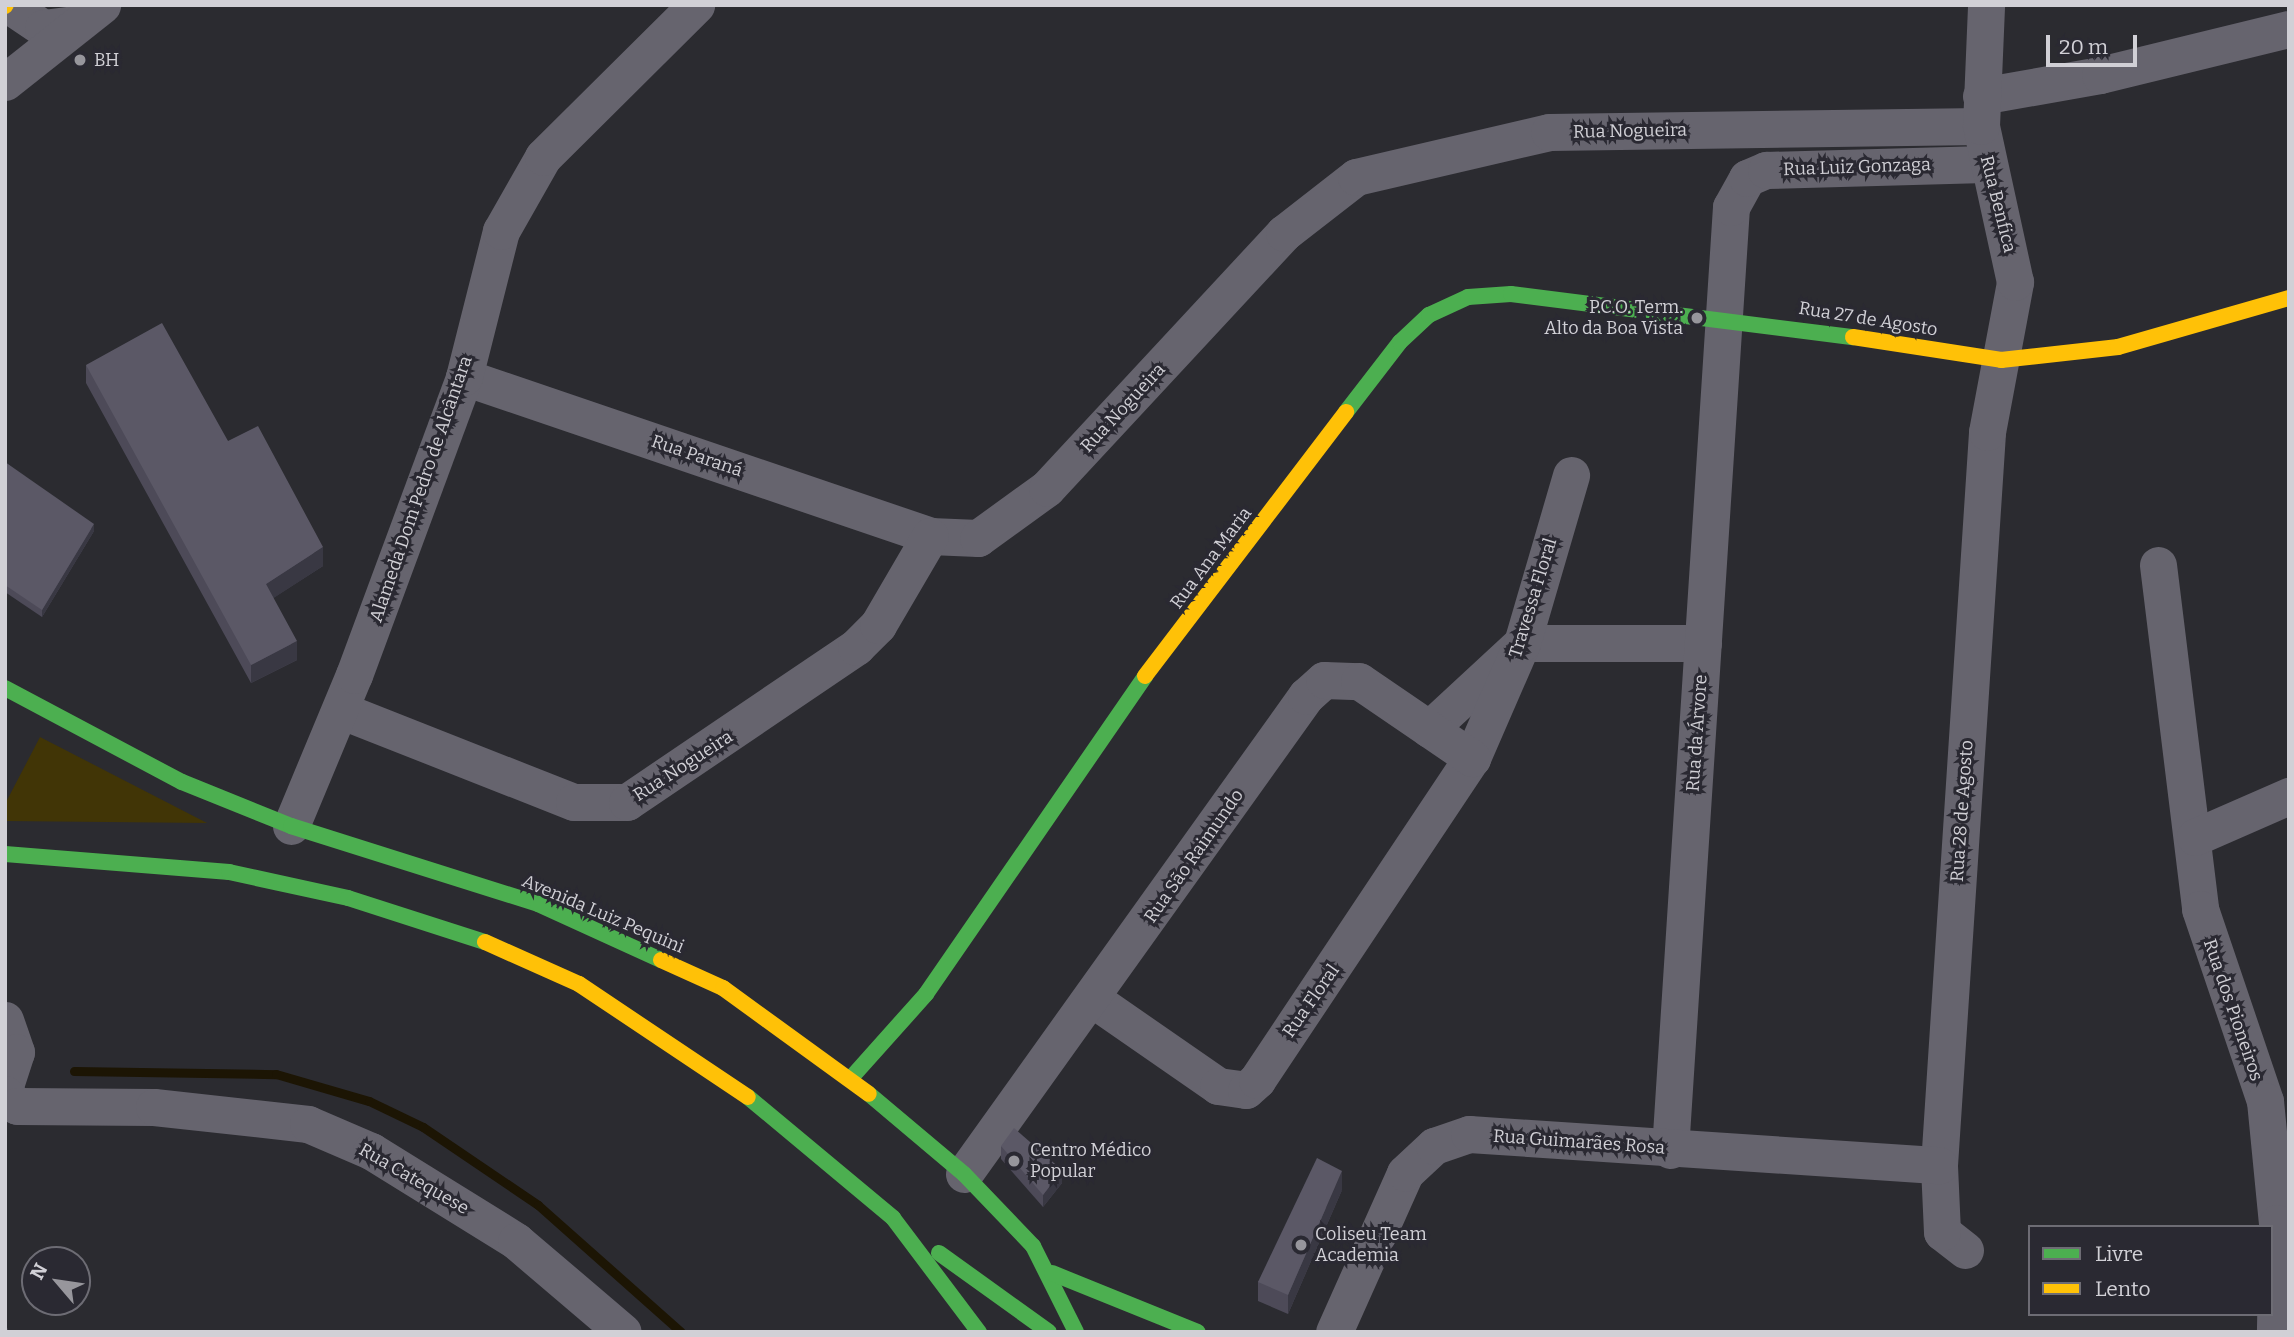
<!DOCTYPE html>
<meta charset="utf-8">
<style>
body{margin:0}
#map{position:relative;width:2294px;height:1337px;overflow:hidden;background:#2b2b30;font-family:Bitter,serif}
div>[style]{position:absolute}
.green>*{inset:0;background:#413506}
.stream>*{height:9px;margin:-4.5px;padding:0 4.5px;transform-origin:4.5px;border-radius:4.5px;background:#1c1504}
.street>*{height:37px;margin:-18.5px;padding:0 18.5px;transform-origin:18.5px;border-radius:18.5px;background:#66646e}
.fast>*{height:16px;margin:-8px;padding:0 8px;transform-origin:8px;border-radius:8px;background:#4caf50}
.slow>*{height:16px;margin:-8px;padding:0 8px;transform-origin:8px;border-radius:8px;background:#ffc107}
.wall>*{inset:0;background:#4d4a58}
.shaded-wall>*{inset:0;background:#393843}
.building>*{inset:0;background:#5b5866}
.dots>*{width:19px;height:19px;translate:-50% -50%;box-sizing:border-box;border:4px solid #2a2932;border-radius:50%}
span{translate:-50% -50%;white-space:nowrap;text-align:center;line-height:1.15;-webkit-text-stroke:6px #2a2932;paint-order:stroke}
.poi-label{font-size:18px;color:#d1d0d6}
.left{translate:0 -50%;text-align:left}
.right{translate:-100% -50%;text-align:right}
.street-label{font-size:18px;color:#d1d0d6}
.frame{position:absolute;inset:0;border:7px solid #d1d0d6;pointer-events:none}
.legend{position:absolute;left:2028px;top:1225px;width:245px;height:91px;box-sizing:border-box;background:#2a2932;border:2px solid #6d6c74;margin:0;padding:9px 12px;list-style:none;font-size:21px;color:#d1d0d6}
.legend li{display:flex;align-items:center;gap:14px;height:35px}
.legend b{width:35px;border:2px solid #6d6c74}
.north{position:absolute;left:21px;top:1246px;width:70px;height:70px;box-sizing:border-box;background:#2a2932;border:2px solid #6d6c74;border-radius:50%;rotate:299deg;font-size:19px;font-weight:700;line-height:28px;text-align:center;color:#d1d0d6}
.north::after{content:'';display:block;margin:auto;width:24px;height:32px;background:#97969c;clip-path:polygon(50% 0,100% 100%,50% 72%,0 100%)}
.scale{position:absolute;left:2046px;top:35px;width:91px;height:32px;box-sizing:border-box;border:4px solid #d1d0d6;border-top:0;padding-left:9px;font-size:21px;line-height:24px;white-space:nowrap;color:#d1d0d6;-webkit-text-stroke:5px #2a2932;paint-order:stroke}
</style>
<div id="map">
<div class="green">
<div style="clip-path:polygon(40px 737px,207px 823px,5px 821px,5px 804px)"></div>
</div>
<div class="stream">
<div style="left:74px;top:1071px;width:202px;rotate:0.9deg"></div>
<div style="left:276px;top:1074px;width:97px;rotate:16.2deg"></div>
<div style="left:369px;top:1101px;width:60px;rotate:25.7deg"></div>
<div style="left:423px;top:1127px;width:139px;rotate:34.1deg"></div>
<div style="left:538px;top:1205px;width:191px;rotate:41.6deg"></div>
</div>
<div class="street">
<div style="left:9px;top:5px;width:41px;rotate:34.1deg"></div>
<div style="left:43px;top:28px;width:35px;rotate:-7deg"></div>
<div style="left:5px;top:82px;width:124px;rotate:-38.4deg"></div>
<div style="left:1981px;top:96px;width:121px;rotate:-10deg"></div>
<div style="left:2100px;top:75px;width:195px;rotate:-13.7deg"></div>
<div style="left:464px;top:377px;width:492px;rotate:18.8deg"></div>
<div style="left:930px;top:536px;width:48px;rotate:2.4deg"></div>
<div style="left:978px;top:538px;width:85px;rotate:-35.9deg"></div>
<div style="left:1047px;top:488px;width:348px;rotate:-47.1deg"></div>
<div style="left:1284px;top:233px;width:91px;rotate:-37.9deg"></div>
<div style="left:1356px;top:177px;width:198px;rotate:-13.1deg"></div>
<div style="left:1549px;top:132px;width:432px;rotate:-0.8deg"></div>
<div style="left:2158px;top:565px;width:347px;rotate:83deg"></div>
<div style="left:2200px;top:909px;width:203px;rotate:71.3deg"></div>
<div style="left:2265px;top:1101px;width:123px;rotate:84.4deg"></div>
<div style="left:2277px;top:1223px;width:109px;rotate:91.1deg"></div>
<div style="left:340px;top:710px;width:251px;rotate:21.5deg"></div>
<div style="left:574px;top:802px;width:53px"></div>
<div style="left:627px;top:802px;width:277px;rotate:-34.1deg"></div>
<div style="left:856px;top:647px;width:31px;rotate:-45deg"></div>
<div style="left:878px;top:625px;width:103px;rotate:-59.7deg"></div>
<div style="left:1429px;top:729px;width:127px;rotate:-42.8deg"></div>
<div style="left:1522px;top:643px;width:181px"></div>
<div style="left:291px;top:826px;width:164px;rotate:-67.4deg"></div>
<div style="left:354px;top:675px;width:318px;rotate:-69.7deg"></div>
<div style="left:464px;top:377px;width:151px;rotate:-75.8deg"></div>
<div style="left:501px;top:231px;width:85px;rotate:-60.4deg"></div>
<div style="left:543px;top:157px;width:216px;rotate:-44.8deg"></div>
<div style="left:2195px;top:837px;width:103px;rotate:-23.6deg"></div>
<div style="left:1094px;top:1000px;width:151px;rotate:34.7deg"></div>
<div style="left:1218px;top:1086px;width:28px;rotate:8deg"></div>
<div style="left:1246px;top:1090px;width:15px;rotate:-42deg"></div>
<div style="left:1257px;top:1080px;width:387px;rotate:-56.3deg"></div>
<div style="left:1472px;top:758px;width:125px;rotate:-66.5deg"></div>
<div style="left:1522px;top:643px;width:175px;rotate:-73.7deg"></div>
<div style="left:5px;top:1020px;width:34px;rotate:71deg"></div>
<div style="left:16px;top:1052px;width:36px;rotate:108deg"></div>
<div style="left:5px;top:1094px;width:17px;rotate:45deg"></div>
<div style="left:17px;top:1106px;width:137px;rotate:0.4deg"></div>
<div style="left:154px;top:1107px;width:155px;rotate:6.3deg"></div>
<div style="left:308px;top:1124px;width:69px;rotate:23.2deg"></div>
<div style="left:371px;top:1151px;width:171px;rotate:31.8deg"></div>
<div style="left:516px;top:1241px;width:140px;rotate:40.4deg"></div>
<div style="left:1670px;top:1150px;width:945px;rotate:-86.3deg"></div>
<div style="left:1731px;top:207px;width:33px;rotate:-61deg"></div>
<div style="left:1747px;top:178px;width:21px;rotate:-23deg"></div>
<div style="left:1766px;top:170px;width:219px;rotate:-1.6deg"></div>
<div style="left:964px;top:1174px;width:588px;rotate:-54.42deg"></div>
<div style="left:1306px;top:696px;width:24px;rotate:-42deg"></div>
<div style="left:1324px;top:680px;width:35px;rotate:2deg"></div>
<div style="left:1359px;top:681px;width:137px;rotate:34.3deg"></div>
<div style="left:1965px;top:1250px;width:29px;rotate:-142deg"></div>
<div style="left:1942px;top:1232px;width:67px;rotate:-92.6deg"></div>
<div style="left:1939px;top:1165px;width:735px;rotate:-86.25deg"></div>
<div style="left:1987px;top:432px;width:153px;rotate:-79.4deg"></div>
<div style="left:2015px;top:282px;width:160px;rotate:-102.3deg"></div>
<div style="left:1981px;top:126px;width:121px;rotate:-87.6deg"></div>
<div style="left:1334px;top:1332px;width:174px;rotate:-65.9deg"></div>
<div style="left:1405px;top:1173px;width:40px;rotate:-43deg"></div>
<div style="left:1434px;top:1146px;width:37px;rotate:-19deg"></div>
<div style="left:1469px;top:1134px;width:471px;rotate:3.8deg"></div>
</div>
<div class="fast">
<div style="left:1346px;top:412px;width:88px;rotate:-52.4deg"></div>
<div style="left:1400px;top:342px;width:40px;rotate:-43deg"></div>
<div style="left:1429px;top:315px;width:43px;rotate:-24.8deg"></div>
<div style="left:1468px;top:297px;width:43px;rotate:-4deg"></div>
<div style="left:1511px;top:294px;width:345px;rotate:7.2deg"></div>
<div style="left:5px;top:688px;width:200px;rotate:28deg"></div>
<div style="left:182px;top:782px;width:118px;rotate:22deg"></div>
<div style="left:291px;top:826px;width:259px;rotate:17.5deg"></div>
<div style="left:538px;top:904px;width:135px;rotate:24.5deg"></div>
<div style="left:5px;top:854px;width:225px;rotate:4.6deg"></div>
<div style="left:229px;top:872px;width:122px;rotate:12.3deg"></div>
<div style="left:348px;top:898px;width:144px;rotate:17.8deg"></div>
<div style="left:851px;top:1078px;width:113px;rotate:-48.2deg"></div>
<div style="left:926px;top:994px;width:386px;rotate:-55.4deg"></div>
<div style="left:869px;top:1094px;width:124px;rotate:40.1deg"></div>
<div style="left:964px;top:1174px;width:100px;rotate:46.2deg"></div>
<div style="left:1033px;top:1246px;width:96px;rotate:63.4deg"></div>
<div style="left:748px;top:1097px;width:189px;rotate:39.8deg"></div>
<div style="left:893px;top:1218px;width:143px;rotate:53deg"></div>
<div style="left:939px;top:1253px;width:135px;rotate:35.7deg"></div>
<div style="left:1052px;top:1273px;width:157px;rotate:22deg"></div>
</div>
<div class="slow">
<div style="left:5px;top:6px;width:1px;rotate:-45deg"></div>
<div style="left:1853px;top:337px;width:150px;rotate:8.8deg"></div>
<div style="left:2001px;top:360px;width:118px;rotate:-6.3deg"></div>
<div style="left:2118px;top:347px;width:178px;rotate:-16deg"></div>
<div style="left:1145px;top:676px;width:332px;rotate:-52.7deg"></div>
<div style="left:485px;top:942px;width:103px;rotate:24.1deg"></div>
<div style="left:579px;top:984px;width:203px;rotate:33.8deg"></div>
<div style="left:661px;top:960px;width:68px;rotate:24.3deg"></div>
<div style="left:723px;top:988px;width:180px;rotate:36deg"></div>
</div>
<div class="wall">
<div style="clip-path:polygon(86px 365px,228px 441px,323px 566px,273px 598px,297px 660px,251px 683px,86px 383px)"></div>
<div style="clip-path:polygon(5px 462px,94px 531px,42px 617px,5px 592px)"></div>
<div style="clip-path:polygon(1001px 1146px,1062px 1183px,1043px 1207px,1001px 1159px)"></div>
<div style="clip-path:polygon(1342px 1190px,1288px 1314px,1258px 1301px,1258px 1282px)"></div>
</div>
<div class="shaded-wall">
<div style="clip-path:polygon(94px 524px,94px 531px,42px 617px,42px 610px)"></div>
<div style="clip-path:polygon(323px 547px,323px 566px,266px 603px,266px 584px)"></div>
<div style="clip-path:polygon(297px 641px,297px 660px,251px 683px,251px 665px)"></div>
<div style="clip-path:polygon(1062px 1170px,1062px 1183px,1043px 1207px,1043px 1195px)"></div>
<div style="clip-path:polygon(1342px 1171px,1342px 1190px,1288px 1314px,1288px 1295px)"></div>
</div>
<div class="building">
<div style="clip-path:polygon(162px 323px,228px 441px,258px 426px,323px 547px,266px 584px,297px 641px,251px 665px,86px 365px)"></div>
<div style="clip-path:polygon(5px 462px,94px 524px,42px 610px,5px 585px)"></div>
<div style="clip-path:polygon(1014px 1128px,1062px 1170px,1043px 1195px,1001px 1146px)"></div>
<div style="clip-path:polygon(1317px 1158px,1342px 1171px,1288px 1295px,1258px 1282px)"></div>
<div style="clip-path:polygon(5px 1318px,8px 1332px,5px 1332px)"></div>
</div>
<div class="dots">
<div style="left:80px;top:60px;background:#97969c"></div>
<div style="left:1697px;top:318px;background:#97969c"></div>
<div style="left:1014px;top:1161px;background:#97969c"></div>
<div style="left:1301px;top:1245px;background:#97969c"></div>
</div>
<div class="poi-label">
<span class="left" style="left:94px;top:60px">BH</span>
<span class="right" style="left:1683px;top:318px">P.C.O. Term.<br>Alto da Boa Vista</span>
<span class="left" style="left:1030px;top:1161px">Centro Médico<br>Popular</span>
<span class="left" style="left:1315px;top:1245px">Coliseu Team<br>Academia</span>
</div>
<div class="street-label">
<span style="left:1630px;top:131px;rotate:-1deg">Rua Nogueira</span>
<span style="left:1857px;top:167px;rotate:-2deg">Rua Luiz Gonzaga</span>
<span style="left:1998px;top:204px;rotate:76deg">Rua Benfica</span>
<span style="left:1868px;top:319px;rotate:9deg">Rua 27 de Agosto</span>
<span style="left:1123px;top:408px;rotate:-47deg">Rua Nogueira</span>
<span style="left:697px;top:456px;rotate:19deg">Rua Paraná</span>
<span style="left:421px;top:489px;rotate:-71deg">Alameda Dom Pedro de Alcântara</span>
<span style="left:1211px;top:558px;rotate:-53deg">Rua Ana Maria</span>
<span style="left:1533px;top:598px;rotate:-73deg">Travessa Floral</span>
<span style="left:1697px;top:733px;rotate:-86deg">Rua da Árvore</span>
<span style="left:683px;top:766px;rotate:-33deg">Rua Nogueira</span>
<span style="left:1962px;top:811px;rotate:-86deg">Rua 28 de Agosto</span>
<span style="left:1194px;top:856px;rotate:-55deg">Rua São Raimundo</span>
<span style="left:603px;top:914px;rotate:23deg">Avenida Luiz Pequini</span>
<span style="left:1311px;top:1001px;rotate:-55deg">Rua Floral</span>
<span style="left:2233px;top:1010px;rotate:71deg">Rua dos Pioneiros</span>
<span style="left:1579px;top:1142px;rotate:4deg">Rua Guimarães Rosa</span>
<span style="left:414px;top:1179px;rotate:30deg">Rua Catequese</span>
</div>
<div class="frame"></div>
<ul class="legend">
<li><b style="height:9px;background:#4caf50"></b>Livre</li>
<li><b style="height:9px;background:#ffc107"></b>Lento</li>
</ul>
<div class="north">N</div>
<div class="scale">20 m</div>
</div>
